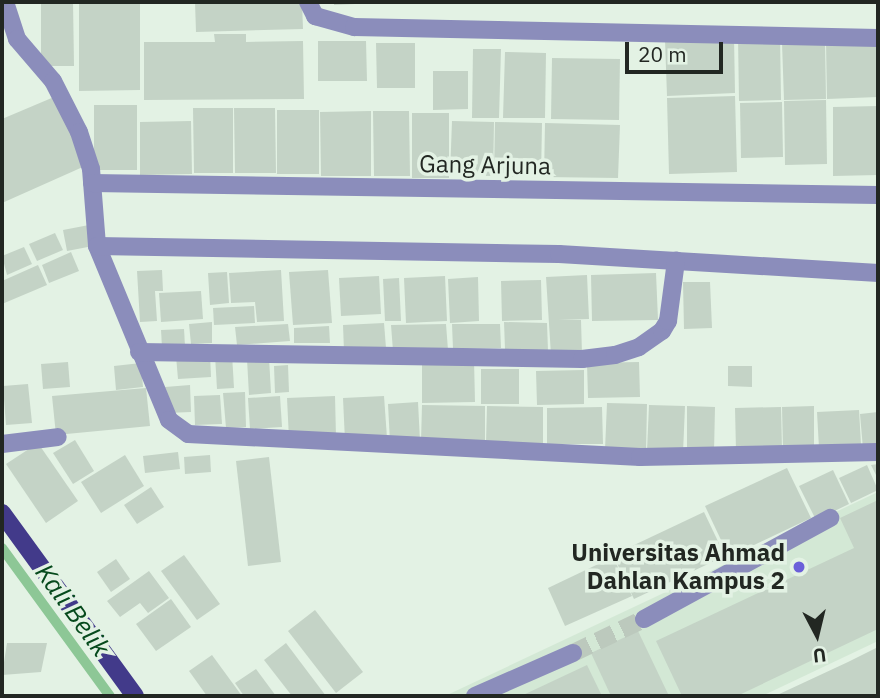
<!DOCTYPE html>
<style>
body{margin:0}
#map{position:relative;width:880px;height:698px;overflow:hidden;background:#e3f2e4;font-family:"IBM Plex Sans",sans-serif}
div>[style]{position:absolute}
.built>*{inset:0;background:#d3e8d5}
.stream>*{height:10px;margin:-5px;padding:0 5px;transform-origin:5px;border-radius:5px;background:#8dc796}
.building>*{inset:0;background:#c4d3c6}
.minor-tunnel>*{height:18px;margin-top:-9px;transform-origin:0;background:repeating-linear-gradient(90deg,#bcc9bd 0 18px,transparent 0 27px)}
.minor>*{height:18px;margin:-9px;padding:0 9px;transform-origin:9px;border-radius:9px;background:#8b8dbb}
.major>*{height:18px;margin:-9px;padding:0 9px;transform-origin:9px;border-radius:9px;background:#423a8a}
.dots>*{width:19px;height:19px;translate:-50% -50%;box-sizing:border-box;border:4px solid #e3f2e4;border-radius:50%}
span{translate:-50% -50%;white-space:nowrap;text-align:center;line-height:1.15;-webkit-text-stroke:7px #e3f2e4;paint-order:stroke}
.street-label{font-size:24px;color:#222722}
.poi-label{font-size:24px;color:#222722;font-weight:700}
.right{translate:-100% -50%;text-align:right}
.water-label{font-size:26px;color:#064a1c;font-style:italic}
.frame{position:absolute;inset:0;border:4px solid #222722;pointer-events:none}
.north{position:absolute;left:782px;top:600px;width:70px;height:70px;-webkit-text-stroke:5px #e3f2e4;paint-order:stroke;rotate:173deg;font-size:19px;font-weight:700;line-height:28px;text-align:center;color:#222722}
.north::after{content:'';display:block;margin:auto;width:24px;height:32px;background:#222722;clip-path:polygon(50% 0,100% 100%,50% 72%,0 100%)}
.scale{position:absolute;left:625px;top:42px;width:98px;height:32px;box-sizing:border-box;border:4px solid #222722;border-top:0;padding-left:9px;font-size:21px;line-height:24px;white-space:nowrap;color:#222722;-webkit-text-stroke:5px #e3f2e4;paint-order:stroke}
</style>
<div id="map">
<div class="built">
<div style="clip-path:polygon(878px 492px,878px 641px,762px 696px,445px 696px)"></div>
</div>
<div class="stream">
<div style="left:2px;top:548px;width:183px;rotate:53.9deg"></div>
</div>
<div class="building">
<div style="clip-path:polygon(41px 2px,73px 2px,74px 66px,41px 66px)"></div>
<div style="clip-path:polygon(79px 2px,140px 2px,140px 90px,79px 91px)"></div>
<div style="clip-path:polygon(195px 2px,302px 2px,303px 29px,196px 32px)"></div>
<div style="clip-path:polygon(334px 2px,355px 2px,355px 4px,334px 5px)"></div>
<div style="clip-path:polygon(214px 34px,246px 34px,246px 42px,303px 41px,304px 99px,144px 100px,144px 42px,215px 42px)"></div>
<div style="clip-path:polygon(780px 36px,781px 100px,739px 101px,738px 37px)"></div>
<div style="clip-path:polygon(734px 37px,735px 93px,667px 96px,665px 39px)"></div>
<div style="clip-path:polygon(318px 41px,366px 41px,367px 81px,318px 81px)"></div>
<div style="clip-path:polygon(877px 41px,878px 97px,827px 99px,826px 42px)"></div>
<div style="clip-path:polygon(825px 42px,826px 99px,784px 100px,782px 43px)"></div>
<div style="clip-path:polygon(376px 43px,415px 43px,415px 88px,377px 88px)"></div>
<div style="clip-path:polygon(473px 49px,501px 49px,499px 118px,472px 118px)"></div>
<div style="clip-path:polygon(505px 52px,546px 53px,545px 118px,503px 118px)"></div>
<div style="clip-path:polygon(552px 58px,620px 59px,619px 120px,551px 119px)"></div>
<div style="clip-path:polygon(433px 71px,468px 71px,468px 109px,433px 110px)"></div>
<div style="clip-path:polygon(735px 96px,737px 172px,669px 174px,667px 98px)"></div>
<div style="clip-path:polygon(54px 97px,85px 166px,2px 203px,2px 119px)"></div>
<div style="clip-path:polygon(826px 100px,827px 164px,785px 165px,784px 101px)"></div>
<div style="clip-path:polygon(782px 102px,783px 157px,741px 158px,740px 103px)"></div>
<div style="clip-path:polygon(94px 105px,137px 105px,137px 170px,94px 170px)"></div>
<div style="clip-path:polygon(878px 106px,878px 175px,833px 176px,833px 107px)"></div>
<div style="clip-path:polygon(193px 108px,233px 108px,233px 173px,194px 173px)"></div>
<div style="clip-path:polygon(234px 108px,275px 108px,276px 173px,235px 173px)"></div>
<div style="clip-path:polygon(277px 110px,319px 110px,319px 174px,277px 174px)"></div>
<div style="clip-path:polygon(371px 111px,371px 176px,321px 176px,320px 112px)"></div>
<div style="clip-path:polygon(373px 111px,409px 111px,410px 176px,374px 176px)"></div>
<div style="clip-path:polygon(412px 113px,449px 113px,449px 178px,412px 178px)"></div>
<div style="clip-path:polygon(191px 121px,192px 174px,140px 175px,140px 122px)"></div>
<div style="clip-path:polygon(452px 121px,494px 122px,493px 176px,450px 175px)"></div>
<div style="clip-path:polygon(495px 122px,542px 123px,541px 177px,494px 176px)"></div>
<div style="clip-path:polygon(545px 123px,620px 125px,618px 178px,544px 177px)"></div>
<div style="clip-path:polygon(89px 225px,93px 246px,67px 251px,63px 230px)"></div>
<div style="clip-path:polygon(55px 233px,63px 250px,37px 261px,29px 244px)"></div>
<div style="clip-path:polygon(24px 247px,32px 264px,7px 275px,2px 256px)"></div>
<div style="clip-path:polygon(71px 252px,79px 271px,49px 283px,42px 265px)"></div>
<div style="clip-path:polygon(38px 265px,47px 285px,2px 304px,2px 281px)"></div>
<div style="clip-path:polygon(162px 270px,163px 291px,155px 291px,157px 321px,140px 322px,137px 271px)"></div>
<div style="clip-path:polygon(281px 270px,284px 321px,257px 322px,255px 302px,231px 303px,229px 273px)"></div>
<div style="clip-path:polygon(328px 270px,332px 323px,293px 325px,289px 272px)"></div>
<div style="clip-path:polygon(227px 272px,229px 303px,210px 305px,208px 273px)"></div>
<div style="clip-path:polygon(656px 273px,658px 320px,592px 321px,591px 275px)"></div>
<div style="clip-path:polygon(587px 275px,589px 319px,558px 320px,581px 320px,582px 354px,551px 355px,546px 277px)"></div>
<div style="clip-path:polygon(379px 276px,381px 314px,341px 316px,339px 278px)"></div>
<div style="clip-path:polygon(445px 276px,447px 321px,406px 323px,404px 278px)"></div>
<div style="clip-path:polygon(478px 277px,479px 321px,450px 323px,448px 279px)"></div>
<div style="clip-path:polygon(399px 278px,401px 321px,385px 321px,383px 279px)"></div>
<div style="clip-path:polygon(541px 280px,542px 320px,502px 321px,501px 281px)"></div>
<div style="clip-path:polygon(683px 282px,710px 282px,712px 328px,684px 329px)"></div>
<div style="clip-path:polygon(201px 291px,203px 319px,161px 322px,159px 293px)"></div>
<div style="clip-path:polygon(254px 306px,255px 323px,214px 325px,213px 308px)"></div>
<div style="clip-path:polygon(212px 322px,212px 343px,191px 344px,189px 324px)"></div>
<div style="clip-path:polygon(504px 322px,547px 323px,548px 351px,505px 349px)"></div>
<div style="clip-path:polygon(384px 323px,386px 348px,344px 351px,343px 325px)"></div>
<div style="clip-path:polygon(288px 324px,290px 341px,237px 345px,235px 327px)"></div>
<div style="clip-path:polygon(446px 324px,448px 350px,393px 351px,391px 325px)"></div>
<div style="clip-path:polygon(452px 324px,500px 324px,501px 348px,453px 349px)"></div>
<div style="clip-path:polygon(329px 326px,330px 343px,294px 343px,294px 328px)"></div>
<div style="clip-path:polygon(184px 329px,185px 346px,162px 347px,161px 330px)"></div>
<div style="clip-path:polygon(210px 354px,211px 377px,178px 379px,176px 356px)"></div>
<div style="clip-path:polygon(232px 354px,234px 388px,217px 389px,215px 355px)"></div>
<div style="clip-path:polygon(269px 358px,271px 393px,249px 395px,247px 359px)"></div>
<div style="clip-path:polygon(474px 360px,475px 402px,422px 403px,422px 361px)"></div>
<div style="clip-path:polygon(68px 362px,70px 387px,43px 389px,41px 364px)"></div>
<div style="clip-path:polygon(639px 362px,640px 397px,588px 398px,587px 363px)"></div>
<div style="clip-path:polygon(141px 363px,143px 387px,116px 390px,114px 366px)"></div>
<div style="clip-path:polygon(288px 365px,289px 392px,275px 393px,274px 366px)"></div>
<div style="clip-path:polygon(728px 366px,752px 366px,752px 387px,728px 386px)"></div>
<div style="clip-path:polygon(481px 369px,519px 369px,519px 404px,481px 404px)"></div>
<div style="clip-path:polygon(584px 370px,584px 404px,537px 405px,536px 371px)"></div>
<div style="clip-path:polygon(28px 384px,32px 423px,6px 425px,3px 386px)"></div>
<div style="clip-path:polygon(190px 385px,191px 412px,167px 413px,165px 387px)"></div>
<div style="clip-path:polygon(146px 388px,150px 426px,56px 435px,52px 396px)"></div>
<div style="clip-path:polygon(245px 392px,246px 427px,226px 428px,223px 393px)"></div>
<div style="clip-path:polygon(220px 395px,222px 424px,195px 425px,194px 396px)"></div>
<div style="clip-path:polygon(280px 396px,282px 427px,250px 429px,248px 398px)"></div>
<div style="clip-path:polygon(335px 396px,336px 437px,289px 439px,287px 398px)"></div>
<div style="clip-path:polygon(384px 396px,387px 438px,345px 441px,343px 398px)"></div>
<div style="clip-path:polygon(418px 402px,420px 441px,390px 442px,388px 404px)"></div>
<div style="clip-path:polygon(607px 403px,647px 404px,646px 452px,605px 450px)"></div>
<div style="clip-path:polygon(422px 405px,485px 406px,485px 443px,421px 442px)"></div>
<div style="clip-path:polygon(649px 405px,685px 406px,683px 453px,647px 451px)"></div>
<div style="clip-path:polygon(487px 406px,543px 407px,543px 444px,486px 443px)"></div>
<div style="clip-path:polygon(687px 406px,715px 407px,714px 452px,687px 452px)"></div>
<div style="clip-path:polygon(814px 406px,814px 449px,783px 449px,782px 407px)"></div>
<div style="clip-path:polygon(602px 407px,603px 444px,547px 444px,547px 408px)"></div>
<div style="clip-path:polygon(781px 407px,782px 450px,736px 451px,735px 408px)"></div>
<div style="clip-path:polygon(859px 410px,861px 445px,819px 448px,817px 412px)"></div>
<div style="clip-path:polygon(878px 412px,878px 448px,863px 449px,860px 414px)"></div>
<div style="clip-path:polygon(75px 440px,94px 471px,73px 484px,53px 453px)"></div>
<div style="clip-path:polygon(38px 443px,78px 501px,46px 523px,6px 464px)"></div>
<div style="clip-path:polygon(178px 452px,180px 469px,145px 473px,143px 456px)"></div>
<div style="clip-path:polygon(125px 455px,144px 486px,101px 513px,81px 482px)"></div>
<div style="clip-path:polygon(210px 455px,211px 472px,185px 474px,184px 457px)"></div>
<div style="clip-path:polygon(269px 457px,281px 562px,248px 566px,236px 461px)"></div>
<div style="clip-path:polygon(878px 464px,878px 479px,871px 465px)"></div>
<div style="clip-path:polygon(867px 465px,878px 490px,851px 503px,839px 478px)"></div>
<div style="clip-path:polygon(787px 468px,811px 518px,729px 557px,705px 506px)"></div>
<div style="clip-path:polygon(833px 470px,849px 504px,816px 520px,799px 486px)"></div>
<div style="clip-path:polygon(151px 487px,164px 507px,137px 524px,124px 505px)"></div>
<div style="clip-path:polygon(878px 500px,878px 629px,737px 696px,682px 696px,656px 641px,854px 548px,840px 518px)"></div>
<div style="clip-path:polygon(704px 512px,725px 556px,634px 599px,613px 555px)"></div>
<div style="clip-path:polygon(184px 555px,220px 604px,197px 620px,161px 571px)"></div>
<div style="clip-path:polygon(613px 557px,632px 596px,565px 626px,548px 588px)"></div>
<div style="clip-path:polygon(116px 559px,130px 579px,111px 592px,97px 572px)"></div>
<div style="clip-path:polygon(149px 571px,169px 598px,148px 613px,140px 603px,120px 617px,107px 601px)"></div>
<div style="clip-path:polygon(171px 599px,191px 627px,156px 651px,136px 624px)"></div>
<div style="clip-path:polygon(315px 610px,363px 672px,336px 693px,288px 631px)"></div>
<div style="clip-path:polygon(638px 631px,669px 696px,611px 696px,591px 653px)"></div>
<div style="clip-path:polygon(7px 643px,47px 643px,41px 672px,2px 675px)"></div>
<div style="clip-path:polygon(286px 643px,326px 696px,292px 696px,264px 660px)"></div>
<div style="clip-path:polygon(878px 647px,878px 696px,775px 696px,848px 662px)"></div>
<div style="clip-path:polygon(212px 655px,242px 696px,207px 696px,189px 671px)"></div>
<div style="clip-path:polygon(587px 665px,602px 696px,521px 696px)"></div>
<div style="clip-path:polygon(256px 669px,276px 696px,244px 696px,235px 683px)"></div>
</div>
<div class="minor-tunnel">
<div style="left:573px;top:653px;width:79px;rotate:-25.6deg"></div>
</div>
<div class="minor">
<div style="left:5px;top:2px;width:39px;rotate:72deg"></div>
<div style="left:17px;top:39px;width:55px;rotate:49.4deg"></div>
<div style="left:53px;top:81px;width:57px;rotate:63deg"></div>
<div style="left:79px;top:132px;width:39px;rotate:72deg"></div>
<div style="left:91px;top:169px;width:77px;rotate:85.5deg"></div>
<div style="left:97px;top:246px;width:188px;rotate:67.5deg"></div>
<div style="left:169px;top:420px;width:24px;rotate:36deg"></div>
<div style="left:188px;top:434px;width:453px;rotate:2.9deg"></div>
<div style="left:640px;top:457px;width:238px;rotate:-1.2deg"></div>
<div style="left:308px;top:2px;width:16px;rotate:63deg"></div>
<div style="left:315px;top:16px;width:41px;rotate:15.8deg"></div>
<div style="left:354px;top:27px;width:524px;rotate:1.2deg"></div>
<div style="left:92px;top:183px;width:786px;rotate:0.87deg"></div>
<div style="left:97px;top:246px;width:462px;rotate:1deg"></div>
<div style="left:559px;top:254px;width:320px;rotate:3.4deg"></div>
<div style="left:139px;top:352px;width:443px;rotate:0.9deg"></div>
<div style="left:582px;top:359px;width:33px;rotate:-7deg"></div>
<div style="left:615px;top:355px;width:25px;rotate:-18deg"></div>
<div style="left:639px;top:347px;width:28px;rotate:-35deg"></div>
<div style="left:662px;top:331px;width:12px;rotate:-59deg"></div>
<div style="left:668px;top:321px;width:61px;rotate:-82.4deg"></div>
<div style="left:2px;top:444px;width:56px;rotate:-7.1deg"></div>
<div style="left:644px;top:619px;width:212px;rotate:-28.5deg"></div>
<div style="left:475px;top:696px;width:107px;rotate:-23.7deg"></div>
</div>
<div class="major">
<div style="left:2px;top:513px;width:226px;rotate:54deg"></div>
</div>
<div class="dots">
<div style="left:799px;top:567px;background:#6b5fd9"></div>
</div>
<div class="street-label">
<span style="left:485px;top:165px;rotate:1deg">Gang Arjuna</span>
</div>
<div class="poi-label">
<span class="right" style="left:785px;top:567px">Universitas Ahmad<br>Dahlan Kampus 2</span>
</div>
<div class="water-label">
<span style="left:73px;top:610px;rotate:54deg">Kali Belik</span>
</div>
<div class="frame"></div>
<div class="north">U</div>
<div class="scale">20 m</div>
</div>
